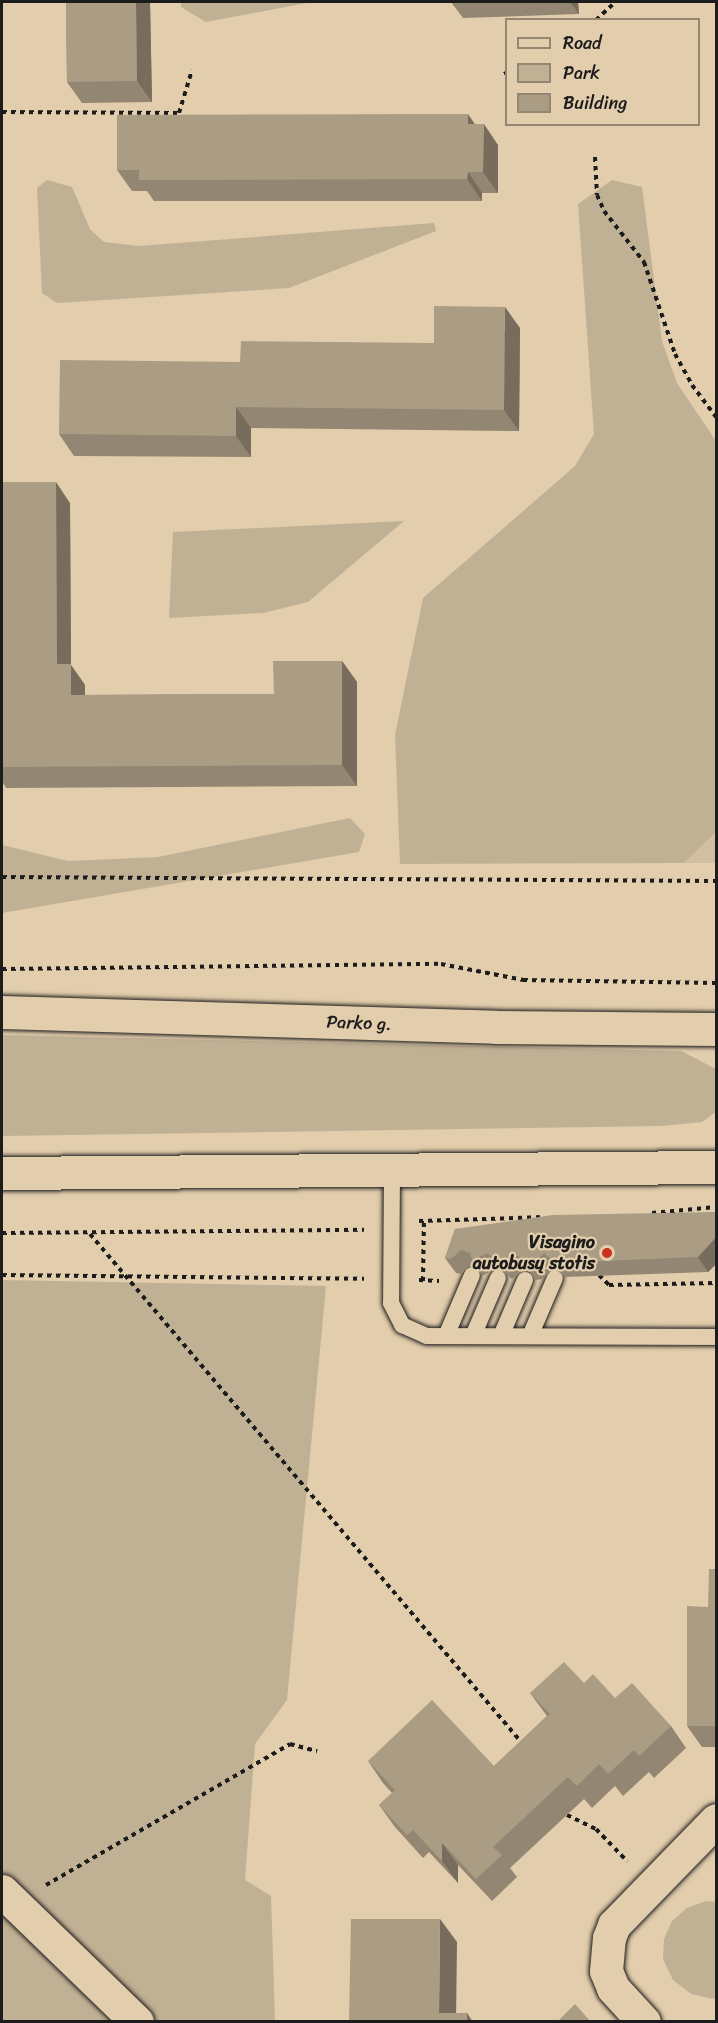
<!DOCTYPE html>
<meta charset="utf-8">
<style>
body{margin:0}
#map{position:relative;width:718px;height:2023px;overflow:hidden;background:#e2cdac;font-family:Sriracha,sans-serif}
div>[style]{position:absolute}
.built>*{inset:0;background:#d2bea0}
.green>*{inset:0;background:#c1b194}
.path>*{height:4px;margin-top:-2px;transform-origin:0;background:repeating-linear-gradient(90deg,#1c1c1c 0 4.5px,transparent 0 9px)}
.roads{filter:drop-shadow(0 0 2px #1c1c1c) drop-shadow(0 0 2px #1c1c1c)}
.lane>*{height:16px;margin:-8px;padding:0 8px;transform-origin:8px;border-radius:8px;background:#e2cdac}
.street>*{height:33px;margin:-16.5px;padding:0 16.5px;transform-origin:16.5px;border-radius:16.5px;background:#e2cdac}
.secondary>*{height:33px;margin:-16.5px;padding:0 16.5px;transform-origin:16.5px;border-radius:16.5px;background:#e2cdac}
.wall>*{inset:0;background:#938672}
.shaded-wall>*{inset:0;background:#786d5c}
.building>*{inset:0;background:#ab9c84}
.dots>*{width:16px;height:16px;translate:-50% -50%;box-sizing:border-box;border:3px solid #e2cdac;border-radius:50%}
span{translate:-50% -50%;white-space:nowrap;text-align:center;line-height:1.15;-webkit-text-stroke:4.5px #e2cdac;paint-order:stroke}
.street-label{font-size:18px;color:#1c1c1c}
.poi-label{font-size:18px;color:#1c1c1c;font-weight:700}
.right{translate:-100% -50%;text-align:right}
.frame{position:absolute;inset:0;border:3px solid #1c1c1c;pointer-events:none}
.legend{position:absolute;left:505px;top:18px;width:195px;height:108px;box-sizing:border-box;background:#e2cdac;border:2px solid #938672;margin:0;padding:8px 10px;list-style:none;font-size:18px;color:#1c1c1c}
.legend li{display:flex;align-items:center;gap:12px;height:30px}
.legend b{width:30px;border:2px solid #938672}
</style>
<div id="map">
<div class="built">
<div style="clip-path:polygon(716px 832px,716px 863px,684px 863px)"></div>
</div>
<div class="green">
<div style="clip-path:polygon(181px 2px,312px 2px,206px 22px,181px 7px)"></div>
<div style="clip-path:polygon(47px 180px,72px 187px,90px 229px,104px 242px,139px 246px,434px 223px,436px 231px,289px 288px,57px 303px,42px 293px,37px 188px)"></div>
<div style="clip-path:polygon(612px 180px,642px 187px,662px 341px,677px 383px,716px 441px,716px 832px,684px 863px,400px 864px,395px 735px,423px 598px,575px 466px,594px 434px,578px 204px)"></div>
<div style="clip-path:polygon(404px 521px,308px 602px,263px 613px,169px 618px,173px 532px)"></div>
<div style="clip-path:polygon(350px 818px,365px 834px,359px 852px,2px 913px,2px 845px,68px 861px,158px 857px)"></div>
<div style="clip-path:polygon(2px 1035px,681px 1051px,716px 1069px,716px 1112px,702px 1122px,661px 1126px,2px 1136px)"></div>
<div style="clip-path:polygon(2px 1280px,326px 1286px,287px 1700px,255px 1744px,245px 1880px,271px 1896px,275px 2021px,2px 2022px)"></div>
<div style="clip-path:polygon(706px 1901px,716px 1902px,716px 1998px,713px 1999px,691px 1994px,673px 1980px,663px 1959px,664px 1939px,672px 1921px,687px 1908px)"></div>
</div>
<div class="path">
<div style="left:596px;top:20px;width:26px;rotate:-43deg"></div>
<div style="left:504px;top:74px;width:2px;rotate:-27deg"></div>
<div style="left:2px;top:112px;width:177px;rotate:0.3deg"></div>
<div style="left:179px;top:113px;width:45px;rotate:-73.2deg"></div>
<div style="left:595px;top:157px;width:38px;rotate:87deg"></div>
<div style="left:597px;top:195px;width:17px;rotate:66deg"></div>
<div style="left:604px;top:211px;width:65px;rotate:51.9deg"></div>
<div style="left:644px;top:262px;width:97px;rotate:71.4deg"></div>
<div style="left:675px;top:354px;width:35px;rotate:61deg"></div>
<div style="left:692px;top:385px;width:40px;rotate:53deg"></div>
<div style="left:2px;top:877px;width:714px;rotate:0.32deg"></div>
<div style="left:2px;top:969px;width:439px;rotate:-0.7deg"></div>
<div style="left:441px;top:964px;width:84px;rotate:11deg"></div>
<div style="left:523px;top:980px;width:193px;rotate:0.9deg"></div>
<div style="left:652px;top:1213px;width:64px;rotate:-5.4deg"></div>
<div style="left:419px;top:1221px;width:124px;rotate:-1.8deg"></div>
<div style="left:2px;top:1233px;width:362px;rotate:-0.5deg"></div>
<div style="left:90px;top:1234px;width:668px;rotate:49.68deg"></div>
<div style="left:2px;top:1275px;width:362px;rotate:0.6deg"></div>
<div style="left:599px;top:1275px;width:14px;rotate:45deg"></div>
<div style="left:609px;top:1285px;width:107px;rotate:-1.1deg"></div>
<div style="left:419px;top:1280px;width:20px;rotate:3deg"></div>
<div style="left:423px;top:1281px;width:61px;rotate:-89.1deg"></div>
<div style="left:567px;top:1815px;width:32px;rotate:26deg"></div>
<div style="left:596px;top:1829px;width:45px;rotate:45.9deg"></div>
<div style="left:46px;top:1885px;width:282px;rotate:-30deg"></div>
<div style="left:290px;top:1744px;width:28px;rotate:15deg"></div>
</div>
<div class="roads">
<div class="lane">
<div style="left:392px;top:1170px;width:133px;rotate:90.4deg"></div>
<div style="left:391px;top:1303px;width:25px;rotate:63deg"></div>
<div style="left:402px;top:1325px;width:27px;rotate:24deg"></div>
<div style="left:427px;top:1336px;width:289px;rotate:0.2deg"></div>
<div style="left:446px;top:1336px;width:66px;rotate:-66.9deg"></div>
<div style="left:473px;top:1336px;width:63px;rotate:-66.7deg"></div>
<div style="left:501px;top:1336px;width:61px;rotate:-66.8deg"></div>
<div style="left:530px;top:1336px;width:63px;rotate:-66.7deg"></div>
</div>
<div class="street">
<div style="left:2px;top:1891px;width:188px;rotate:44.1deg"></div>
<div style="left:644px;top:2022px;width:46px;rotate:-132.4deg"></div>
<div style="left:613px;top:1988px;width:18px;rotate:-112deg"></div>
<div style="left:606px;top:1971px;width:33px;rotate:-85deg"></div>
<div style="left:609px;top:1938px;width:14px;rotate:-69deg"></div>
<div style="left:614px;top:1925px;width:146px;rotate:-45.8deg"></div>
</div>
<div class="secondary">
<div style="left:2px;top:1012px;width:494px;rotate:1.7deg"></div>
<div style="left:496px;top:1027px;width:220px;rotate:0.5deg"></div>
<div style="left:2px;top:1173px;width:714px;rotate:-0.48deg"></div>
</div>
</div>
<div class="wall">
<div style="clip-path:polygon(66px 2px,150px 2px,152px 102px,82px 103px,67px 82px)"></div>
<div style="clip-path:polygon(451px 2px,578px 2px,579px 14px,463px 18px)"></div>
<div style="clip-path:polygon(475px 124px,498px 145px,498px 193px,482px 193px,482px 201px,154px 201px,147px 191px,132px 191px,117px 170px)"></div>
<div style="clip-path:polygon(520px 328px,519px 431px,251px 428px,251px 457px,74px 456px,59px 434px,240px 362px,434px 343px)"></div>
<div style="clip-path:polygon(2px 482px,70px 503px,71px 665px,85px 685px,85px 695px,274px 694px,342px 661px,357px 682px,357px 786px,6px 788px,2px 781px)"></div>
<div style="clip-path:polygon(717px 1212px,717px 1263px,708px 1272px,565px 1277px,554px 1268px,543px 1279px,535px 1280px,530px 1272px,524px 1270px,512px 1279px,497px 1268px,482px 1276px,475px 1266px,471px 1265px,461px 1274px,456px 1273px,445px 1258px,455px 1229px)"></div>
<div style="clip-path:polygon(717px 1569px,717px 1747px,702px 1747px,687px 1726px,708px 1607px)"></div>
<div style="clip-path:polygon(584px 1683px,671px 1726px,686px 1748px,654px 1778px,649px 1772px,623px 1796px,615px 1786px,592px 1808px,584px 1799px,510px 1868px,517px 1877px,492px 1901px,458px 1865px,458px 1883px,429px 1852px,423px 1858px,395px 1827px,379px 1805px,392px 1793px,383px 1783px,368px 1761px,494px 1766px,547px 1716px,530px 1693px)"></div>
</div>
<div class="shaded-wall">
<div style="clip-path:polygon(136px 2px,150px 2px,152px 102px,137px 81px)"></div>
<div style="clip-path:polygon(570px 2px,578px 2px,579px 14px)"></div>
<div style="clip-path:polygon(468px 114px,483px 136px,468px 124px)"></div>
<div style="clip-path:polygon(484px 124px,498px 145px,498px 193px,483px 172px)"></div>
<div style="clip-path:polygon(468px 172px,482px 193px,482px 201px,467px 179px)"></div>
<div style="clip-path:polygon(505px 307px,520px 328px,519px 431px,504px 410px)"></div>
<div style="clip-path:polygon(236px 407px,251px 428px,251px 457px,236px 436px)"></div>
<div style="clip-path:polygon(56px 482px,70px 503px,71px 665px,85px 685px,85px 716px,71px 695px,57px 664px)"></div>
<div style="clip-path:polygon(342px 661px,357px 682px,357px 786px,342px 765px)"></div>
<div style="clip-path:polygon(717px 1236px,717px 1263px,708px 1272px,698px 1257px)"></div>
<div style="clip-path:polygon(442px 1843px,458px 1865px,458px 1883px,442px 1861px)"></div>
<div style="clip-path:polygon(440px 1919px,457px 1942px,456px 2022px,439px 2013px)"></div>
<div style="clip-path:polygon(467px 2013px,473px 2022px,467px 2022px)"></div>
</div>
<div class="building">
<div style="clip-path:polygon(66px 2px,136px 2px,137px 81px,67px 82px)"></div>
<div style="clip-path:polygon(468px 114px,468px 124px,484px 124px,483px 172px,468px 172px,467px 179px,139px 180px,139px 170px,117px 170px,117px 115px)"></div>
<div style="clip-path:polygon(434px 306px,505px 307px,504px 410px,236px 407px,236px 436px,59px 434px,60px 360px,240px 362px,241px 341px,434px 343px)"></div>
<div style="clip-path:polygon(2px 482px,56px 482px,57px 664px,71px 664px,71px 695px,274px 694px,273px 661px,342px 661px,342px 765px,2px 767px)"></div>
<div style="clip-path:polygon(717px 1212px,717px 1236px,698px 1257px,555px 1263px,544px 1253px,533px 1264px,525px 1265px,523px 1258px,514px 1255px,502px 1264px,487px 1253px,472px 1261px,470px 1253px,461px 1250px,451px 1259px,445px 1258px,455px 1229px,553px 1215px)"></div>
<div style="clip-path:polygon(709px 1569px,717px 1569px,717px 1726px,687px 1726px,687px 1606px,708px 1607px)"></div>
<div style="clip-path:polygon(564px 1662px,584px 1683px,593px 1674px,615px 1698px,632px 1683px,671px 1726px,639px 1756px,634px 1750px,608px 1774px,599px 1764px,577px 1786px,568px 1777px,493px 1847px,502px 1855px,476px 1879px,442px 1843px,442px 1861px,413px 1830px,407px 1835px,379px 1805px,395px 1790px,368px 1761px,432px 1700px,494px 1766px,550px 1714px,530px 1693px)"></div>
<div style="clip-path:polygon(351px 1919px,440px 1919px,439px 2013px,467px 2013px,467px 2022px,349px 2022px)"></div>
<div style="clip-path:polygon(575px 2004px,591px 2022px,557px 2022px)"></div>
</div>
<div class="dots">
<div style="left:607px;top:1253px;background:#c8321e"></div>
</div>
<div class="street-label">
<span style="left:359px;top:1023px;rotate:2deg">Parko g.</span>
</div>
<div class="poi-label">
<span class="right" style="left:595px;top:1253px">Visagino<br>autobusų stotis</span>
</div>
<div class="frame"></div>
<ul class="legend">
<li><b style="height:8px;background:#e2cdac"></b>Road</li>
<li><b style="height:16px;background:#c1b194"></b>Park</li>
<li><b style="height:16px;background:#ab9c84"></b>Building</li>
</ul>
</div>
